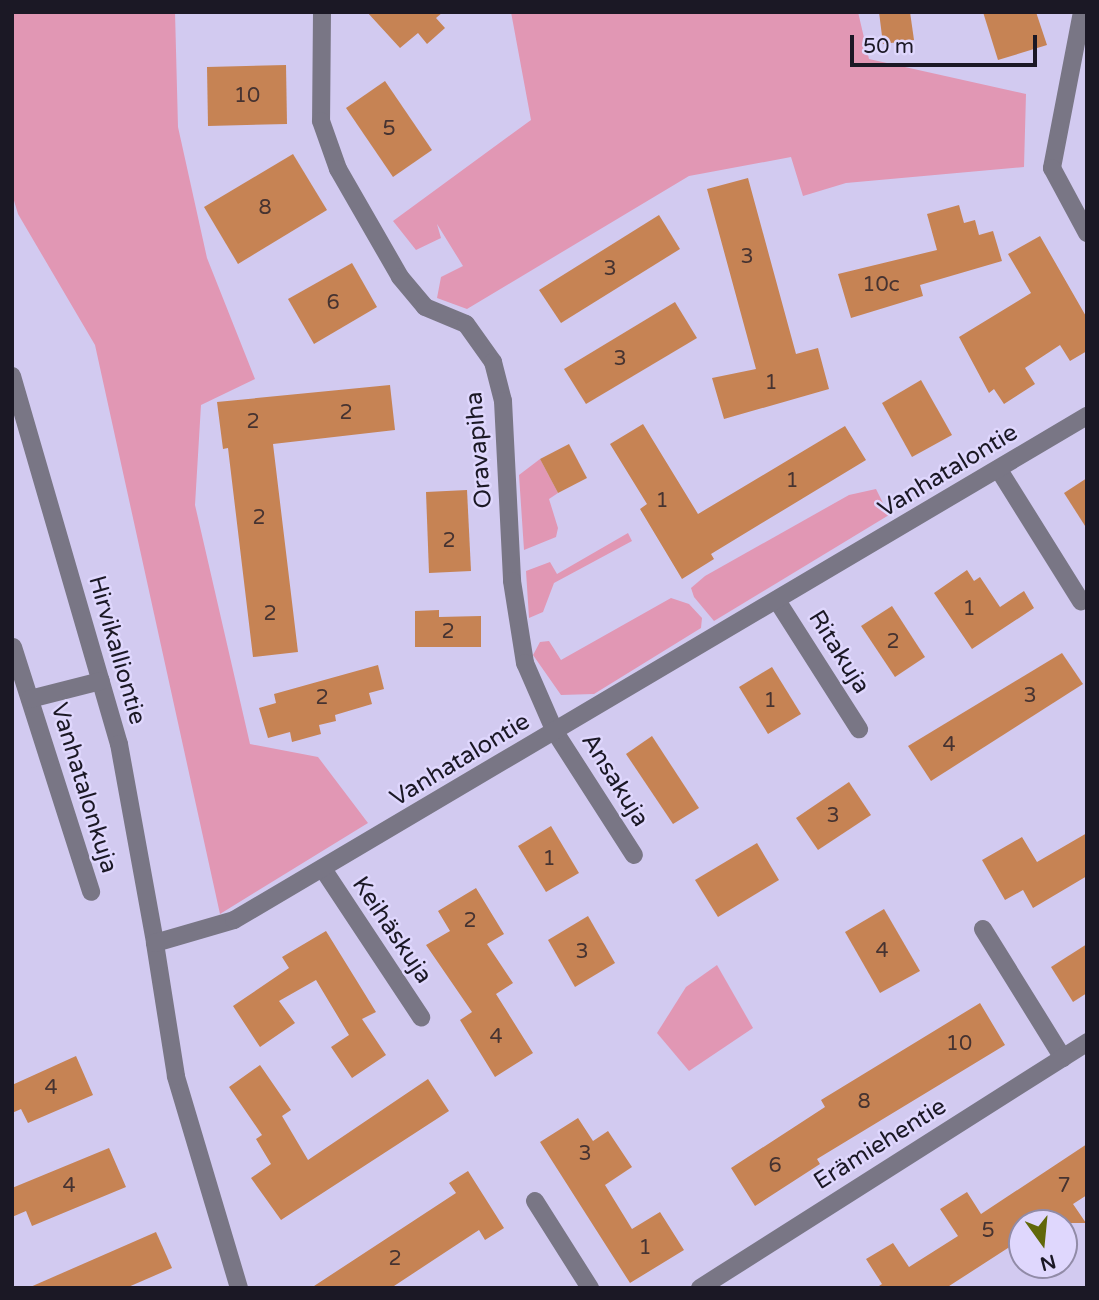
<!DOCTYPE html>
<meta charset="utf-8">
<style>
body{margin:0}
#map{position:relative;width:1099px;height:1300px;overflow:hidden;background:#d2caf0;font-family:"Varela Round",sans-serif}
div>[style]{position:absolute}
.green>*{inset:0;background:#e197b4}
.building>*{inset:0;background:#c68354}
.minor>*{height:18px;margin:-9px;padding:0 9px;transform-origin:9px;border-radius:9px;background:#797685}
span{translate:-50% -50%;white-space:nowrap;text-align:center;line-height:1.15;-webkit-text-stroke:5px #dfd7fd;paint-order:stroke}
.number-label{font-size:21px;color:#463331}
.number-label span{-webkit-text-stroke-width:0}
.street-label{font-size:24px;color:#1b1825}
.frame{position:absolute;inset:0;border:14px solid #1b1825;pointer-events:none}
.north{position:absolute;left:1008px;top:1209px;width:70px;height:70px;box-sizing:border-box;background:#dfd7fd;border:2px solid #918ba7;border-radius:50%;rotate:165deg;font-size:19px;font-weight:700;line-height:28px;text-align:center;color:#1b1825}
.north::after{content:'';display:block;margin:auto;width:24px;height:32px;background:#61680a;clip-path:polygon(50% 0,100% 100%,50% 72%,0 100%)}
.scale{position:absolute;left:850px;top:35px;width:187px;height:32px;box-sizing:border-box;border:4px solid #1b1825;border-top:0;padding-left:9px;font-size:21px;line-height:24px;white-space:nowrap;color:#1b1825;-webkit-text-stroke:5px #dfd7fd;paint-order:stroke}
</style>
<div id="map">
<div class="green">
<div style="clip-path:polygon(12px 12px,175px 12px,178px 127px,207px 258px,255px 379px,201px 405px,195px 505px,250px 744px,318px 757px,368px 823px,220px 914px,95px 345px,18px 214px,12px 194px)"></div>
<div style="clip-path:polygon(511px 12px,858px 12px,869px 59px,1026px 94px,1024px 167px,846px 183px,803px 196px,791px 157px,689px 176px,467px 309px,437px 298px,441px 277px,463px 266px,437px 224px,441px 238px,416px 250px,393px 221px,531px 120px)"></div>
<div style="clip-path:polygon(540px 459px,558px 493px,549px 499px,558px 528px,556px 537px,524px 550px,519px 475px)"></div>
<div style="clip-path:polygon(876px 489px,889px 515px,714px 621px,694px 597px,691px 588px,705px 576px,849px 495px)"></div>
<div style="clip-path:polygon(628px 533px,632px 541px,554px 583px,543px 612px,529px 618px,526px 571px,550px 562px,557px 574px)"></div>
<div style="clip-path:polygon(671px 598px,689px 604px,702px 618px,701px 628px,594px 694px,561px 695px,533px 655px,540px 642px,549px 641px,561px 660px)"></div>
<div style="clip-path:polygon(717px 965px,753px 1028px,689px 1071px,657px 1033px,686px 987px)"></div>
</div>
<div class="building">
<div style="clip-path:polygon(367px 12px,443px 12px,436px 18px,445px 28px,427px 44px,418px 33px,400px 48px)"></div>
<div style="clip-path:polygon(879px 12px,910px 12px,914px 40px,883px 44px)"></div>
<div style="clip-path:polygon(983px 12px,1036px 12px,1047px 45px,998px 60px)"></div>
<div style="clip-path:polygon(286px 65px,287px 124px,208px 126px,207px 67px)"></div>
<div style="clip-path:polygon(385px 81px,432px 150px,393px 177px,346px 108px)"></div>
<div style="clip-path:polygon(293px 154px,327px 210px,238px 264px,204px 207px)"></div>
<div style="clip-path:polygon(748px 178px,796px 354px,818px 348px,829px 389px,724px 419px,712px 378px,756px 369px,707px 189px)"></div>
<div style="clip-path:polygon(959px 205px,964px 223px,975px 220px,979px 235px,993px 231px,1002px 261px,920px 285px,923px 296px,851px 318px,838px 274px,937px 250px,927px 214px)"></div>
<div style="clip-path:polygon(659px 215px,680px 249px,561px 323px,539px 290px)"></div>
<div style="clip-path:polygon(1040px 236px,1087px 318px,1087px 351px,1070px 361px,1060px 345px,1025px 368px,1035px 384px,1004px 404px,994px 389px,989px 393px,959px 337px,1031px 293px,1008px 254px)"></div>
<div style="clip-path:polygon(352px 263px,377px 307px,314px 344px,288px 299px)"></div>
<div style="clip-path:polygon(675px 302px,697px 338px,586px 404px,564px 369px)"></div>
<div style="clip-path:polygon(921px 380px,952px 435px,912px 457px,882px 403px)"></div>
<div style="clip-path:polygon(390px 385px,395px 430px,273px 444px,298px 652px,253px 657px,228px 448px,223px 449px,217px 402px)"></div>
<div style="clip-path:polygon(643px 424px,698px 514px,845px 426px,866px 460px,711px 554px,714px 559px,682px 579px,640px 509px,647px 504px,610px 444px)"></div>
<div style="clip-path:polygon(569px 444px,587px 478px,558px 493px,540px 459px)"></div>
<div style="clip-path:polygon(1087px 478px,1087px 529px,1064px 493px)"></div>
<div style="clip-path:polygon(467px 490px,471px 571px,429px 573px,426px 492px)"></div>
<div style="clip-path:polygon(967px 570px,974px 581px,980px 577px,1000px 607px,1024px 591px,1034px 608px,972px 649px,934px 593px)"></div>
<div style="clip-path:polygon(892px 606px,925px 657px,895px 677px,861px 626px)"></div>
<div style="clip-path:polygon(439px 610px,439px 617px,481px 616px,481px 647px,415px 647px,415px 611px)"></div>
<div style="clip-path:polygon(1062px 653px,1083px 684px,931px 781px,908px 746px)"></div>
<div style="clip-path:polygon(378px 665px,384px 689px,369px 693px,372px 704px,335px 715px,336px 721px,319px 725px,321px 734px,292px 742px,290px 732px,268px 738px,259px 708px,276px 703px,274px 694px)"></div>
<div style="clip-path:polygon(772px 667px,801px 714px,768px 734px,739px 687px)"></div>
<div style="clip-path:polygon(652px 736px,699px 808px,673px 824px,626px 754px)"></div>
<div style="clip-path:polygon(849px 782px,871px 815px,818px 850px,796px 818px)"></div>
<div style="clip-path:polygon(551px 826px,579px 873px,546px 892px,518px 846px)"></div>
<div style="clip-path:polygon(1087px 833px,1087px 876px,1033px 908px,1023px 890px,1005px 900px,982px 860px,1022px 837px,1037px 862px)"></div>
<div style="clip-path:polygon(757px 843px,779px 880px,718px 917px,695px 880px)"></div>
<div style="clip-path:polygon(476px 888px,504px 934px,487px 944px,513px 983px,496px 994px,533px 1053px,495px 1077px,460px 1020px,472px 1012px,426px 945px,450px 931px,438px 911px)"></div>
<div style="clip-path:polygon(884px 909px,920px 971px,880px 993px,845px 932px)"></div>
<div style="clip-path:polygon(588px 916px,615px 963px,575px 987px,548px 940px)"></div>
<div style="clip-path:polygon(326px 931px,376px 1012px,362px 1019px,386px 1055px,352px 1078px,331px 1047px,349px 1035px,316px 980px,279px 1001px,295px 1023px,260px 1047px,233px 1006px,289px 968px,282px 957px)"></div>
<div style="clip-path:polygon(1087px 944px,1087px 993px,1073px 1002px,1051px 967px)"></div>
<div style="clip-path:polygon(980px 1003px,1005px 1045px,817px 1159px,820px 1164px,755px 1206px,731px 1168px,825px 1107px,821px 1100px)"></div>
<div style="clip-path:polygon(76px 1056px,93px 1095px,28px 1123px,21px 1109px,12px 1113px,12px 1085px)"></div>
<div style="clip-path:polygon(260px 1065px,291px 1110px,282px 1116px,308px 1160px,428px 1079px,449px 1111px,281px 1220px,251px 1178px,271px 1164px,256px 1139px,262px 1135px,229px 1087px)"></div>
<div style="clip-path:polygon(578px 1118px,593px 1141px,608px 1131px,632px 1167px,605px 1185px,632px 1229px,660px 1212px,684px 1250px,630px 1283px,540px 1142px)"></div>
<div style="clip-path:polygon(1087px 1144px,1087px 1195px,1073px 1204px,1086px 1223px,1022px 1223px,1022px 1239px,946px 1288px,876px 1288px,882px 1284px,866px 1259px,893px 1243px,909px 1267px,958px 1236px,940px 1209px,967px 1192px,981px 1214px)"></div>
<div style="clip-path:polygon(109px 1148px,126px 1187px,32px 1226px,26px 1211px,12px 1217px,12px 1188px)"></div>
<div style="clip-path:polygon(468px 1171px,504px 1228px,485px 1240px,479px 1230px,391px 1288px,311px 1288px,456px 1193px,449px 1183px)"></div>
<div style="clip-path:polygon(156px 1232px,172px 1268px,126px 1288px,28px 1288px)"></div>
</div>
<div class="minor">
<div style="left:322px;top:12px;width:109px;rotate:90.5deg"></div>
<div style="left:321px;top:121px;width:51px;rotate:70.5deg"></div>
<div style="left:338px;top:169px;width:125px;rotate:60.1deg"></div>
<div style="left:400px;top:277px;width:39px;rotate:50deg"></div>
<div style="left:425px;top:307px;width:44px;rotate:22.5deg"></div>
<div style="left:466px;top:324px;width:47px;rotate:54.6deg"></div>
<div style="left:493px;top:362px;width:40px;rotate:75.6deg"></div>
<div style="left:503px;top:401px;width:180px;rotate:87.1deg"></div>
<div style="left:512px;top:581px;width:83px;rotate:81deg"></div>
<div style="left:525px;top:663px;width:75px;rotate:66.5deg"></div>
<div style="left:555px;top:732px;width:146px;rotate:57.3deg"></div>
<div style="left:1082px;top:12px;width:159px;rotate:100.9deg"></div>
<div style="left:1052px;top:168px;width:74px;rotate:61.7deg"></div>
<div style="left:12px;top:376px;width:383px;rotate:73.8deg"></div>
<div style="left:119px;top:744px;width:202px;rotate:79.7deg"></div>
<div style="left:999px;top:470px;width:155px;rotate:58deg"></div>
<div style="left:778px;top:602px;width:151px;rotate:57.5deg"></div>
<div style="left:13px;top:647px;width:257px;rotate:72.3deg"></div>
<div style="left:30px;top:699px;width:73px;rotate:-14.2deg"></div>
<div style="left:323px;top:869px;width:178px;rotate:56.5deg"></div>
<div style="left:983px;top:929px;width:152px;rotate:58.2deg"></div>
<div style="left:535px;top:1201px;width:103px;rotate:57.7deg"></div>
<div style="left:239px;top:1288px;width:221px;rotate:-106.6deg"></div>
<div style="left:176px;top:1076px;width:135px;rotate:-99deg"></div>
<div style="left:155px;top:943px;width:82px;rotate:-16.2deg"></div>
<div style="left:234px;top:920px;width:991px;rotate:-30.58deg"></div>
<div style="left:700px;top:1288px;width:459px;rotate:-32.4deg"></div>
</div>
<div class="number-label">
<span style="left:247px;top:96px">10</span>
<span style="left:389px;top:129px">5</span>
<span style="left:265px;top:208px">8</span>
<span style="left:747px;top:257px">3</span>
<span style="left:610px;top:269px">3</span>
<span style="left:881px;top:285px">10c</span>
<span style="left:333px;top:303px">6</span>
<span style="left:620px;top:359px">3</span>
<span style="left:771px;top:383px">1</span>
<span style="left:346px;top:413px">2</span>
<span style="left:253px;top:422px">2</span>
<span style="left:792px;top:481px">1</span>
<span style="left:662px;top:501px">1</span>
<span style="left:259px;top:518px">2</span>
<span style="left:449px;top:541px">2</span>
<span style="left:969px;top:609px">1</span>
<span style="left:270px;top:614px">2</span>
<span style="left:448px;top:632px">2</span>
<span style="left:893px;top:642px">2</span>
<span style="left:1030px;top:696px">3</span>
<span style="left:322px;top:698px">2</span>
<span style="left:770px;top:701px">1</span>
<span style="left:949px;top:745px">4</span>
<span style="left:833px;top:816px">3</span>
<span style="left:549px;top:859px">1</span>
<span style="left:470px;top:921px">2</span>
<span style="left:882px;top:951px">4</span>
<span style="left:582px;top:952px">3</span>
<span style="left:496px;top:1037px">4</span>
<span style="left:959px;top:1044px">10</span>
<span style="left:51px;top:1088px">4</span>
<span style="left:864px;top:1102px">8</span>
<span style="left:585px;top:1154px">3</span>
<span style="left:775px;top:1166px">6</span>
<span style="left:69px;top:1186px">4</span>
<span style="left:1064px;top:1186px">7</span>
<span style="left:988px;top:1231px">5</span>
<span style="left:645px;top:1248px">1</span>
<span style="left:395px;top:1259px">2</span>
</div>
<div class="street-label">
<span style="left:479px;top:450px;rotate:-95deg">Oravapiha</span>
<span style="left:948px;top:471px;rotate:-31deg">Vanhatalontie</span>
<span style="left:117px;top:650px;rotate:74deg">Hirvikalliontie</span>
<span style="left:839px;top:652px;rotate:58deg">Ritakuja</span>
<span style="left:460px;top:760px;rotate:-31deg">Vanhatalontie</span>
<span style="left:615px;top:780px;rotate:58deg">Ansakuja</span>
<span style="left:84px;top:788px;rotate:73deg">Vanhatalonkuja</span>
<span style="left:392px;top:930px;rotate:56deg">Keihäskuja</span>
<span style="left:880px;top:1144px;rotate:-32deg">Erämiehentie</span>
</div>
<div class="frame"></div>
<div class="north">N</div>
<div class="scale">50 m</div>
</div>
